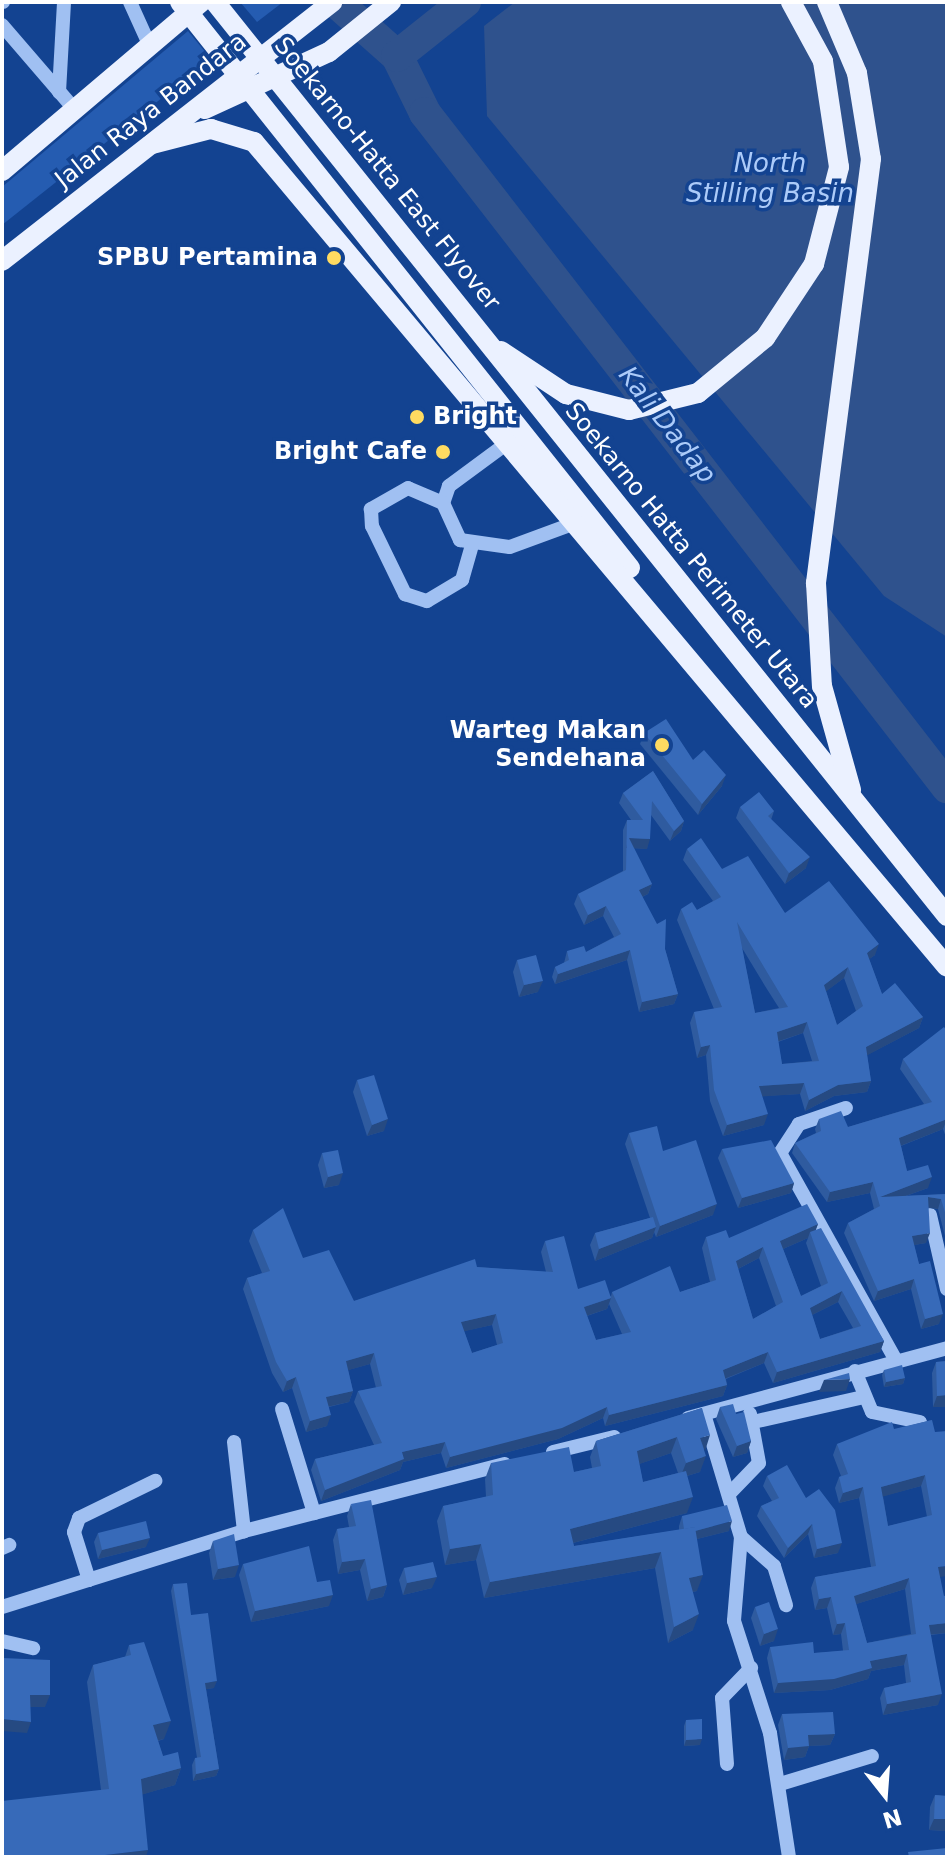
<!DOCTYPE html>
<style>
body{margin:0}
#map{position:relative;width:949px;height:1859px;overflow:hidden;background:#134391;font-family:"DejaVu Sans",sans-serif}
div>[style]{position:absolute}
.green>*{inset:0;background:#255cb1}
.water>*{inset:0;background:#2f528d}
.river>*{height:32px;margin:-16px;padding:0 16px;transform-origin:16px;border-radius:16px;background:#2f528d}
.minor>*{height:14px;margin:-7px;padding:0 7px;transform-origin:7px;border-radius:7px;background:#a0c0f2}
.major>*{height:20px;margin:-10px;padding:0 10px;transform-origin:10px;border-radius:10px;background:#ebf1ff}
.wall>*{inset:0;background:#2f5b9f}
.shaded-wall>*{inset:0;background:#264a82}
.building>*{inset:0;background:#376ab9}
.dots>*{width:22px;height:22px;translate:-50% -50%;box-sizing:border-box;border:4px solid #134391;border-radius:50%}
span{translate:-50% -50%;white-space:nowrap;text-align:center;line-height:1.15;-webkit-text-stroke:7px #134391;paint-order:stroke}
.street-label{font-size:24px;color:#fff}
.poi-label{font-size:24px;color:#fff;font-weight:700}
.right{translate:-100% -50%;text-align:right}
.left{translate:0 -50%;text-align:left}
.water-label{font-size:26px;color:#accbf9;font-style:italic}
.frame{position:absolute;inset:0;border:4px solid #fff;pointer-events:none}
.north{position:absolute;left:845px;top:1755px;width:80px;height:80px;-webkit-text-stroke:6px #134391;paint-order:stroke;rotate:163deg;font-size:22px;font-weight:700;line-height:32px;text-align:center;color:#fff}
.north::after{content:'';display:block;margin:auto;width:28px;height:36px;background:#fff;clip-path:polygon(50% 0,100% 100%,50% 72%,0 100%)}
</style>
<div id="map">
<div class="green">
<div style="clip-path:polygon(240px 2px,283px 2px,257px 22px)"></div>
<div style="clip-path:polygon(188px 31px,211px 59px,2px 225px,2px 187px)"></div>
</div>
<div class="water">
<div style="clip-path:polygon(515px 2px,947px 2px,947px 637px,884px 596px,487px 116px,484px 26px)"></div>
</div>
<div class="river">
<div style="left:336px;top:2px;width:81px;rotate:41.5deg"></div>
<div style="left:397px;top:56px;width:64px;rotate:63.8deg"></div>
<div style="left:425px;top:113px;width:853px;rotate:52.24deg"></div>
<div style="left:397px;top:56px;width:87px;rotate:-38.5deg"></div>
</div>
<div class="minor">
<div style="left:2px;top:2px;width:1px"></div>
<div style="left:130px;top:2px;width:46px;rotate:65.7deg"></div>
<div style="left:2px;top:25px;width:112px;rotate:49.3deg"></div>
<div style="left:59px;top:92px;width:90px;rotate:-86.8deg"></div>
<div style="left:506px;top:444px;width:71px;rotate:143.6deg"></div>
<div style="left:449px;top:486px;width:18px;rotate:109deg"></div>
<div style="left:443px;top:503px;width:41px;rotate:65.3deg"></div>
<div style="left:460px;top:540px;width:50px;rotate:8deg"></div>
<div style="left:510px;top:547px;width:69px;rotate:-20.3deg"></div>
<div style="left:443px;top:503px;width:38px;rotate:-157deg"></div>
<div style="left:408px;top:488px;width:43px;rotate:150.4deg"></div>
<div style="left:371px;top:509px;width:17px;rotate:87deg"></div>
<div style="left:372px;top:526px;width:76px;rotate:64.1deg"></div>
<div style="left:405px;top:594px;width:23px;rotate:18deg"></div>
<div style="left:427px;top:601px;width:41px;rotate:-31deg"></div>
<div style="left:462px;top:580px;width:36px;rotate:-74deg"></div>
<div style="left:846px;top:1108px;width:50px;rotate:161.2deg"></div>
<div style="left:799px;top:1124px;width:35px;rotate:123deg"></div>
<div style="left:780px;top:1153px;width:236px;rotate:60.8deg"></div>
<div style="left:930px;top:1215px;width:76px;rotate:77.1deg"></div>
<div style="left:855px;top:1371px;width:44px;rotate:67.5deg"></div>
<div style="left:872px;top:1412px;width:49px;rotate:11.8deg"></div>
<div style="left:282px;top:1409px;width:109px;rotate:72.9deg"></div>
<div style="left:704px;top:1414px;width:128px;rotate:73.3deg"></div>
<div style="left:741px;top:1537px;width:44px;rotate:41.3deg"></div>
<div style="left:774px;top:1566px;width:41px;rotate:72.9deg"></div>
<div style="left:688px;top:1418px;width:268px;rotate:-15.1deg"></div>
<div style="left:753px;top:1422px;width:114px;rotate:-12.7deg"></div>
<div style="left:234px;top:1442px;width:90px;rotate:83.6deg"></div>
<div style="left:553px;top:1452px;width:63px;rotate:-13.8deg"></div>
<div style="left:731px;top:1492px;width:40px;rotate:-46deg"></div>
<div style="left:759px;top:1463px;width:50px;rotate:-100.4deg"></div>
<div style="left:741px;top:1537px;width:84px;rotate:94.8deg"></div>
<div style="left:734px;top:1621px;width:118px;rotate:72.2deg"></div>
<div style="left:770px;top:1733px;width:125px;rotate:81.3deg"></div>
<div style="left:2px;top:1548px;width:8px;rotate:-23deg"></div>
<div style="left:89px;top:1580px;width:50px;rotate:-107.4deg"></div>
<div style="left:74px;top:1532px;width:15px;rotate:-70deg"></div>
<div style="left:79px;top:1518px;width:85px;rotate:-26deg"></div>
<div style="left:2px;top:1607px;width:254px;rotate:-17.4deg"></div>
<div style="left:244px;top:1531px;width:269px;rotate:-14.4deg"></div>
<div style="left:2px;top:1641px;width:32px;rotate:13deg"></div>
<div style="left:727px;top:1764px;width:66px;rotate:-94.3deg"></div>
<div style="left:722px;top:1698px;width:42px;rotate:-46deg"></div>
<div style="left:780px;top:1784px;width:96px;rotate:-16.9deg"></div>
</div>
<div class="major">
<div style="left:180px;top:2px;width:723px;rotate:51.51deg"></div>
<div style="left:215px;top:2px;width:1171px;rotate:51.31deg"></div>
<div style="left:827px;top:2px;width:77px;rotate:67.1deg"></div>
<div style="left:857px;top:73px;width:87px;rotate:80.8deg"></div>
<div style="left:871px;top:159px;width:428px;rotate:97.4deg"></div>
<div style="left:816px;top:583px;width:103px;rotate:86.7deg"></div>
<div style="left:822px;top:686px;width:108px;rotate:74.4deg"></div>
<div style="left:205px;top:109px;width:136px;rotate:-24.7deg"></div>
<div style="left:329px;top:52px;width:80px;rotate:-38.9deg"></div>
<div style="left:152px;top:144px;width:61px;rotate:-14.3deg"></div>
<div style="left:211px;top:129px;width:45px;rotate:16.8deg"></div>
<div style="left:254px;top:142px;width:1077px;rotate:49.97deg"></div>
<div style="left:2px;top:171px;width:261px;rotate:-40.3deg"></div>
<div style="left:2px;top:261px;width:420px;rotate:-38.1deg"></div>
<div style="left:501px;top:351px;width:78px;rotate:33.5deg"></div>
<div style="left:566px;top:394px;width:65px;rotate:14.3deg"></div>
<div style="left:629px;top:410px;width:71px;rotate:-13.8deg"></div>
<div style="left:698px;top:393px;width:87px;rotate:-39.4deg"></div>
<div style="left:765px;top:338px;width:89px;rotate:-56.5deg"></div>
<div style="left:814px;top:264px;width:100px;rotate:-75.5deg"></div>
<div style="left:839px;top:167px;width:107px;rotate:-98.6deg"></div>
<div style="left:823px;top:61px;width:67px;rotate:-118.5deg"></div>
</div>
<div class="wall">
<div style="clip-path:polygon(644px 733px,693px 760px,722px 786px,698px 815px,640px 744px)"></div>
<div style="clip-path:polygon(653px 771px,684px 821px,681px 831px,670px 841px,651px 815px,647px 849px,634px 848px,652px 884px,648px 894px,642px 897px,665px 949px,678px 994px,674px 1004px,639px 1012px,627px 960px,555px 984px,552px 977px,555px 967px,564px 963px,567px 951px,586px 952px,614px 937px,603px 916px,584px 925px,574px 904px,578px 894px,623px 871px,623px 830px,627px 820px,631px 820px,619px 803px,623px 793px)"></div>
<div style="clip-path:polygon(740px 807px,774px 811px,771px 820px,806px 868px,785px 884px,736px 818px)"></div>
<div style="clip-path:polygon(evenodd,687px 849px,722px 869px,785px 913px,875px 955px,869px 959px,882px 994px,923px 1017px,919px 1028px,867px 1055px,871px 1081px,867px 1092px,834px 1096px,805px 1111px,800px 1094px,762px 1096px,764px 1125px,723px 1136px,710px 1101px,706px 1055px,697px 1058px,690px 1023px,694px 1012px,714px 1009px,677px 920px,681px 909px,697px 910px,713px 901px,683px 860px,687px 849px,742px 948px,765px 986px,779px 1008px,755px 1013px,742px 948px,687px 849px,844px 978px,856px 1011px,837px 1025px,826px 991px,844px 978px,687px 849px,803px 1033px,812px 1061px,782px 1064px,778px 1042px,803px 1033px)"></div>
<div style="clip-path:polygon(517px 960px,538px 992px,519px 997px,513px 972px)"></div>
<div style="clip-path:polygon(947px 1031px,947px 1140px,943px 1129px,901px 1146px,907px 1171px,928px 1188px,906px 1196px,947px 1194px,947px 1235px,945px 1236px,938px 1209px,928px 1208px,926px 1243px,914px 1245px,919px 1264px,939px 1324px,921px 1329px,911px 1289px,874px 1301px,844px 1233px,848px 1223px,874px 1209px,870px 1193px,827px 1202px,792px 1153px,795px 1143px,816px 1133px,815px 1129px,819px 1119px,848px 1127px,924px 1104px,900px 1069px,903px 1059px)"></div>
<div style="clip-path:polygon(357px 1080px,384px 1131px,367px 1136px,353px 1092px)"></div>
<div style="clip-path:polygon(629px 1133px,663px 1151px,713px 1215px,656px 1237px,654px 1232px,652px 1238px,595px 1261px,590px 1245px,595px 1233px,650px 1218px,625px 1144px)"></div>
<div style="clip-path:polygon(722px 1149px,794px 1183px,791px 1193px,738px 1208px,718px 1158px)"></div>
<div style="clip-path:polygon(322px 1153px,339px 1185px,324px 1188px,318px 1165px)"></div>
<div style="clip-path:polygon(evenodd,818px 1224px,815px 1230px,884px 1341px,880px 1352px,773px 1383px,764px 1363px,726px 1379px,727px 1385px,723px 1396px,605px 1426px,603px 1418px,558px 1439px,446px 1468px,441px 1453px,403px 1462px,400px 1470px,321px 1501px,311px 1470px,315px 1459px,374px 1445px,354px 1402px,358px 1391px,376px 1388px,370px 1364px,348px 1370px,353px 1391px,349px 1402px,329px 1407px,327px 1426px,306px 1432px,292px 1388px,283px 1392px,272px 1373px,243px 1289px,247px 1278px,262px 1273px,249px 1241px,253px 1230px,303px 1258px,354px 1301px,477px 1267px,546px 1272px,541px 1252px,545px 1241px,578px 1289px,611px 1296px,612px 1292px,680px 1292px,710px 1282px,702px 1248px,706px 1237px,729px 1238px,818px 1224px,808px 1238px,806px 1243px,821px 1286px,801px 1296px,783px 1249px,808px 1238px,818px 1224px,759px 1258px,776px 1306px,753px 1319px,738px 1269px,759px 1258px,818px 1224px,838px 1302px,853px 1328px,820px 1339px,812px 1315px,838px 1302px,818px 1224px,609px 1304px,622px 1334px,596px 1340px,587px 1316px,607px 1309px,609px 1304px,818px 1224px,492px 1325px,497px 1345px,472px 1353px,464px 1331px,492px 1325px)"></div>
<div style="clip-path:polygon(947px 1361px,947px 1407px,933px 1407px,932px 1373px,936px 1362px)"></div>
<div style="clip-path:polygon(884px 1370px,905px 1378px,903px 1384px,884px 1387px,882px 1375px)"></div>
<div style="clip-path:polygon(720px 1407px,736px 1414px,751px 1441px,747px 1453px,733px 1457px,716px 1419px)"></div>
<div style="clip-path:polygon(evenodd,702px 1408px,704px 1451px,700px 1472px,687px 1476px,687px 1513px,573px 1543px,574px 1546px,679px 1530px,679px 1526px,682px 1516px,729px 1531px,697px 1539px,697px 1591px,693px 1592px,693px 1630px,668px 1643px,655px 1568px,484px 1598px,476px 1560px,445px 1565px,437px 1521px,443px 1506px,486px 1497px,485px 1479px,491px 1463px,574px 1472px,592px 1468px,590px 1457px,596px 1441px,702px 1408px,671px 1453px,678px 1473px,643px 1482px,639px 1464px,671px 1453px)"></div>
<div style="clip-path:polygon(evenodd,932px 1420px,940px 1577px,947px 1633px,931px 1635px,938px 1705px,883px 1715px,880px 1698px,884px 1688px,906px 1683px,904px 1665px,871px 1671px,868px 1679px,830px 1690px,774px 1693px,767px 1658px,770px 1647px,814px 1653px,843px 1651px,841px 1634px,833px 1635px,827px 1608px,815px 1610px,811px 1588px,815px 1577px,871px 1567px,859px 1498px,839px 1503px,835px 1488px,839px 1477px,841px 1476px,833px 1455px,837px 1444px,932px 1420px,921px 1486px,927px 1517px,888px 1526px,883px 1496px,921px 1486px,932px 1420px,905px 1589px,911px 1634px,867px 1643px,856px 1604px,905px 1589px)"></div>
<div style="clip-path:polygon(767px 1476px,838px 1553px,814px 1558px,808px 1534px,784px 1558px,757px 1516px,761px 1506px,772px 1501px,763px 1486px)"></div>
<div style="clip-path:polygon(351px 1504px,387px 1585px,383px 1597px,367px 1601px,360px 1570px,338px 1574px,333px 1540px,337px 1529px,349px 1527px,347px 1516px)"></div>
<div style="clip-path:polygon(98px 1533px,146px 1547px,98px 1559px,94px 1542px)"></div>
<div style="clip-path:polygon(213px 1541px,235px 1577px,213px 1580px,209px 1553px)"></div>
<div style="clip-path:polygon(243px 1564px,317px 1582px,329px 1606px,251px 1622px,239px 1575px)"></div>
<div style="clip-path:polygon(404px 1568px,432px 1588px,403px 1595px,399px 1580px)"></div>
<div style="clip-path:polygon(173px 1584px,191px 1615px,214px 1688px,206px 1689px,219px 1769px,216px 1776px,193px 1781px,192px 1765px,195px 1758px,197px 1758px,171px 1591px)"></div>
<div style="clip-path:polygon(755px 1607px,774px 1641px,760px 1646px,751px 1618px)"></div>
<div style="clip-path:polygon(129px 1645px,164px 1739px,158px 1741px,163px 1756px,181px 1768px,175px 1785px,143px 1794px,101px 1790px,87px 1682px,93px 1665px,125px 1657px)"></div>
<div style="clip-path:polygon(782px 1714px,835px 1734px,830px 1745px,809px 1746px,805px 1757px,784px 1760px,778px 1725px)"></div>
<div style="clip-path:polygon(686px 1720px,700px 1745px,684px 1746px,684px 1726px)"></div>
<div style="clip-path:polygon(935px 1795px,947px 1796px,947px 1831px,929px 1830px,930px 1807px)"></div>
</div>
<div class="shaded-wall">
<div style="clip-path:polygon(726px 775px,722px 786px,698px 815px,702px 804px)"></div>
<div style="clip-path:polygon(684px 821px,681px 831px,670px 841px,674px 831px)"></div>
<div style="clip-path:polygon(629px 838px,650px 839px,647px 849px,626px 848px)"></div>
<div style="clip-path:polygon(810px 857px,806px 868px,785px 884px,789px 873px)"></div>
<div style="clip-path:polygon(652px 884px,648px 894px,635px 900px,639px 890px)"></div>
<div style="clip-path:polygon(606px 906px,603px 916px,584px 925px,588px 915px)"></div>
<div style="clip-path:polygon(879px 944px,875px 955px,863px 964px,867px 953px)"></div>
<div style="clip-path:polygon(630px 950px,627px 960px,555px 984px,558px 974px)"></div>
<div style="clip-path:polygon(848px 967px,844px 978px,820px 996px,824px 985px)"></div>
<div style="clip-path:polygon(543px 981px,538px 992px,519px 997px,524px 985px)"></div>
<div style="clip-path:polygon(678px 994px,674px 1004px,639px 1012px,642px 1002px)"></div>
<div style="clip-path:polygon(923px 1017px,919px 1028px,862px 1058px,866px 1047px)"></div>
<div style="clip-path:polygon(807px 1022px,803px 1033px,773px 1043px,777px 1032px)"></div>
<div style="clip-path:polygon(710px 1045px,706px 1055px,697px 1058px,701px 1047px)"></div>
<div style="clip-path:polygon(871px 1081px,867px 1092px,834px 1096px,805px 1111px,809px 1100px,838px 1085px)"></div>
<div style="clip-path:polygon(804px 1083px,800px 1094px,755px 1097px,759px 1086px)"></div>
<div style="clip-path:polygon(768px 1114px,764px 1125px,723px 1136px,727px 1125px)"></div>
<div style="clip-path:polygon(388px 1119px,384px 1131px,367px 1136px,372px 1125px)"></div>
<div style="clip-path:polygon(947px 1119px,943px 1129px,895px 1148px,899px 1138px)"></div>
<div style="clip-path:polygon(343px 1173px,339px 1185px,324px 1188px,328px 1177px)"></div>
<div style="clip-path:polygon(932px 1177px,928px 1188px,880px 1205px,880px 1197px)"></div>
<div style="clip-path:polygon(873px 1182px,870px 1193px,827px 1202px,830px 1192px)"></div>
<div style="clip-path:polygon(794px 1183px,791px 1193px,738px 1208px,742px 1198px)"></div>
<div style="clip-path:polygon(928px 1197px,941px 1199px,938px 1209px,924px 1207px)"></div>
<div style="clip-path:polygon(717px 1204px,713px 1215px,656px 1237px,660px 1226px)"></div>
<div style="clip-path:polygon(818px 1224px,814px 1235px,810px 1232px,808px 1238px,776px 1252px,780px 1241px)"></div>
<div style="clip-path:polygon(656px 1227px,652px 1238px,595px 1261px,599px 1249px)"></div>
<div style="clip-path:polygon(930px 1233px,926px 1243px,909px 1246px,912px 1236px)"></div>
<div style="clip-path:polygon(763px 1247px,759px 1258px,732px 1272px,736px 1261px)"></div>
<div style="clip-path:polygon(914px 1279px,911px 1289px,874px 1301px,878px 1291px)"></div>
<div style="clip-path:polygon(842px 1291px,838px 1302px,806px 1318px,810px 1308px)"></div>
<div style="clip-path:polygon(611px 1298px,607px 1309px,580px 1318px,584px 1307px)"></div>
<div style="clip-path:polygon(496px 1314px,492px 1325px,457px 1333px,461px 1322px)"></div>
<div style="clip-path:polygon(943px 1314px,939px 1324px,921px 1329px,925px 1319px)"></div>
<div style="clip-path:polygon(884px 1341px,880px 1352px,773px 1383px,777px 1372px)"></div>
<div style="clip-path:polygon(768px 1352px,764px 1363px,719px 1381px,723px 1370px)"></div>
<div style="clip-path:polygon(374px 1353px,370px 1364px,342px 1372px,346px 1361px)"></div>
<div style="clip-path:polygon(296px 1377px,292px 1388px,283px 1392px,287px 1381px)"></div>
<div style="clip-path:polygon(905px 1378px,903px 1384px,884px 1387px,886px 1382px)"></div>
<div style="clip-path:polygon(850px 1379px,846px 1391px,819px 1392px,824px 1380px)"></div>
<div style="clip-path:polygon(727px 1385px,723px 1396px,605px 1426px,609px 1415px)"></div>
<div style="clip-path:polygon(353px 1391px,349px 1402px,322px 1408px,326px 1397px)"></div>
<div style="clip-path:polygon(947px 1395px,947px 1407px,933px 1407px,937px 1396px)"></div>
<div style="clip-path:polygon(607px 1407px,603px 1418px,558px 1439px,446px 1468px,450px 1457px)"></div>
<div style="clip-path:polygon(331px 1415px,327px 1426px,306px 1432px,310px 1421px)"></div>
<div style="clip-path:polygon(710px 1435px,705px 1451px,700px 1438px)"></div>
<div style="clip-path:polygon(677px 1437px,671px 1453px,631px 1467px,637px 1451px)"></div>
<div style="clip-path:polygon(751px 1441px,747px 1453px,733px 1457px,737px 1446px)"></div>
<div style="clip-path:polygon(445px 1442px,441px 1453px,403px 1462px,400px 1470px,321px 1501px,325px 1490px,402px 1452px)"></div>
<div style="clip-path:polygon(706px 1456px,700px 1472px,680px 1478px,686px 1463px)"></div>
<div style="clip-path:polygon(925px 1475px,921px 1486px,878px 1498px,881px 1487px)"></div>
<div style="clip-path:polygon(863px 1487px,859px 1498px,839px 1503px,843px 1493px)"></div>
<div style="clip-path:polygon(693px 1497px,687px 1513px,565px 1545px,570px 1529px)"></div>
<div style="clip-path:polygon(732px 1521px,729px 1531px,681px 1543px,684px 1534px)"></div>
<div style="clip-path:polygon(812px 1524px,808px 1534px,784px 1558px,788px 1548px)"></div>
<div style="clip-path:polygon(150px 1538px,146px 1547px,98px 1559px,102px 1550px)"></div>
<div style="clip-path:polygon(842px 1543px,838px 1553px,814px 1558px,817px 1549px)"></div>
<div style="clip-path:polygon(481px 1544px,476px 1560px,445px 1565px,450px 1549px)"></div>
<div style="clip-path:polygon(661px 1552px,655px 1568px,484px 1598px,490px 1582px)"></div>
<div style="clip-path:polygon(365px 1559px,360px 1570px,338px 1574px,342px 1562px)"></div>
<div style="clip-path:polygon(239px 1565px,235px 1577px,213px 1580px,218px 1569px)"></div>
<div style="clip-path:polygon(947px 1566px,947px 1576px,934px 1578px,938px 1567px)"></div>
<div style="clip-path:polygon(703px 1575px,697px 1591px,683px 1594px,689px 1578px)"></div>
<div style="clip-path:polygon(437px 1577px,432px 1588px,403px 1595px,407px 1583px)"></div>
<div style="clip-path:polygon(909px 1578px,905px 1589px,850px 1606px,854px 1596px)"></div>
<div style="clip-path:polygon(387px 1585px,383px 1597px,367px 1601px,371px 1589px)"></div>
<div style="clip-path:polygon(333px 1595px,329px 1606px,251px 1622px,255px 1611px)"></div>
<div style="clip-path:polygon(831px 1597px,827px 1608px,815px 1610px,819px 1599px)"></div>
<div style="clip-path:polygon(699px 1614px,693px 1630px,668px 1643px,674px 1627px)"></div>
<div style="clip-path:polygon(845px 1623px,841px 1634px,833px 1635px,837px 1624px)"></div>
<div style="clip-path:polygon(947px 1623px,947px 1633px,925px 1635px,929px 1625px)"></div>
<div style="clip-path:polygon(778px 1629px,774px 1641px,760px 1646px,764px 1634px)"></div>
<div style="clip-path:polygon(907px 1654px,904px 1665px,871px 1671px,868px 1679px,830px 1690px,774px 1693px,778px 1683px,870px 1661px)"></div>
<div style="clip-path:polygon(217px 1681px,214px 1688px,202px 1690px,205px 1683px)"></div>
<div style="clip-path:polygon(942px 1694px,938px 1705px,883px 1715px,887px 1704px)"></div>
<div style="clip-path:polygon(30px 1695px,50px 1695px,45px 1707px,26px 1707px)"></div>
<div style="clip-path:polygon(2px 1719px,31px 1722px,27px 1733px,2px 1731px)"></div>
<div style="clip-path:polygon(171px 1721px,164px 1739px,147px 1743px,153px 1725px)"></div>
<div style="clip-path:polygon(835px 1734px,830px 1745px,809px 1746px,805px 1757px,784px 1760px,788px 1748px,808px 1735px)"></div>
<div style="clip-path:polygon(702px 1739px,700px 1745px,684px 1746px,686px 1740px)"></div>
<div style="clip-path:polygon(181px 1768px,175px 1785px,134px 1797px,141px 1779px)"></div>
<div style="clip-path:polygon(219px 1769px,216px 1776px,193px 1781px,196px 1774px)"></div>
<div style="clip-path:polygon(934px 1819px,947px 1819px,947px 1831px,929px 1830px)"></div>
<div style="clip-path:polygon(148px 1850px,146px 1857px,88px 1857px)"></div>
</div>
<div class="building">
<div style="clip-path:polygon(666px 719px,693px 760px,704px 750px,726px 775px,702px 804px,644px 733px)"></div>
<div style="clip-path:polygon(653px 771px,684px 821px,674px 831px,652px 801px,650px 839px,629px 838px,652px 884px,639px 890px,657px 924px,666px 919px,665px 949px,678px 994px,642px 1002px,630px 950px,558px 974px,555px 967px,569px 960px,567px 951px,584px 946px,586px 952px,621px 934px,606px 906px,588px 915px,578px 894px,626px 870px,627px 820px,643px 820px,623px 793px)"></div>
<div style="clip-path:polygon(759px 792px,774px 811px,768px 816px,810px 857px,789px 873px,740px 807px)"></div>
<div style="clip-path:polygon(evenodd,701px 838px,722px 869px,748px 856px,785px 913px,829px 881px,879px 944px,867px 953px,882px 994px,895px 983px,923px 1017px,866px 1047px,871px 1081px,838px 1085px,809px 1100px,804px 1083px,759px 1086px,768px 1114px,727px 1125px,714px 1090px,710px 1045px,701px 1047px,694px 1012px,722px 1007px,681px 909px,692px 902px,697px 910px,721px 897px,687px 849px,701px 838px,737px 922px,788px 1007px,755px 1013px,737px 922px,701px 838px,848px 967px,863px 1006px,837px 1025px,824px 985px,848px 967px,701px 838px,807px 1022px,819px 1061px,782px 1064px,777px 1032px,807px 1022px)"></div>
<div style="clip-path:polygon(536px 955px,543px 981px,524px 985px,517px 960px)"></div>
<div style="clip-path:polygon(944px 1027px,947px 1031px,947px 1120px,947px 1119px,899px 1138px,907px 1171px,928px 1165px,932px 1177px,880px 1197px,947px 1194px,947px 1219px,941px 1199px,928px 1197px,930px 1233px,912px 1236px,919px 1264px,930px 1261px,943px 1314px,925px 1319px,914px 1279px,878px 1291px,848px 1223px,880px 1206px,873px 1182px,830px 1192px,795px 1143px,821px 1131px,819px 1119px,841px 1111px,848px 1127px,932px 1102px,903px 1059px)"></div>
<div style="clip-path:polygon(374px 1075px,388px 1119px,372px 1125px,357px 1080px)"></div>
<div style="clip-path:polygon(657px 1126px,663px 1151px,696px 1140px,717px 1204px,660px 1226px,629px 1133px)"></div>
<div style="clip-path:polygon(771px 1140px,794px 1183px,742px 1198px,722px 1149px)"></div>
<div style="clip-path:polygon(338px 1150px,343px 1173px,328px 1177px,322px 1153px)"></div>
<div style="clip-path:polygon(evenodd,807px 1204px,818px 1224px,780px 1241px,801px 1296px,828px 1283px,810px 1232px,821px 1228px,884px 1341px,777px 1372px,768px 1352px,723px 1370px,727px 1385px,609px 1415px,607px 1407px,562px 1428px,450px 1457px,445px 1442px,402px 1452px,404px 1459px,325px 1490px,315px 1459px,382px 1443px,358px 1391px,382px 1386px,374px 1353px,346px 1361px,353px 1391px,326px 1397px,331px 1415px,310px 1421px,296px 1377px,287px 1381px,276px 1362px,247px 1278px,270px 1271px,253px 1230px,283px 1208px,303px 1258px,329px 1250px,354px 1301px,475px 1259px,477px 1267px,553px 1272px,545px 1241px,564px 1236px,578px 1289px,605px 1280px,611px 1298px,584px 1307px,596px 1340px,631px 1332px,612px 1292px,670px 1266px,680px 1292px,716px 1280px,706px 1237px,726px 1230px,729px 1238px,807px 1204px,763px 1247px,783px 1302px,753px 1319px,736px 1261px,763px 1247px,807px 1204px,842px 1291px,861px 1326px,820px 1339px,810px 1308px,842px 1291px,807px 1204px,496px 1314px,503px 1343px,472px 1353px,461px 1322px,496px 1314px)"></div>
<div style="clip-path:polygon(653px 1217px,656px 1227px,599px 1249px,595px 1233px)"></div>
<div style="clip-path:polygon(947px 1361px,947px 1395px,937px 1396px,936px 1362px)"></div>
<div style="clip-path:polygon(902px 1365px,905px 1378px,886px 1382px,884px 1370px)"></div>
<div style="clip-path:polygon(849px 1373px,850px 1379px,824px 1380px)"></div>
<div style="clip-path:polygon(733px 1404px,736px 1414px,744px 1412px,751px 1441px,737px 1446px,720px 1407px)"></div>
<div style="clip-path:polygon(702px 1408px,710px 1435px,700px 1438px,706px 1456px,686px 1463px,677px 1437px,637px 1451px,643px 1482px,686px 1471px,693px 1497px,570px 1529px,574px 1546px,695px 1527px,703px 1575px,689px 1578px,699px 1614px,674px 1627px,661px 1552px,490px 1582px,481px 1544px,450px 1549px,443px 1506px,493px 1495px,491px 1463px,569px 1447px,574px 1472px,601px 1466px,596px 1441px)"></div>
<div style="clip-path:polygon(evenodd,932px 1420px,935px 1432px,947px 1431px,947px 1566px,938px 1567px,944px 1596px,947px 1595px,947px 1623px,929px 1625px,942px 1694px,887px 1704px,884px 1688px,911px 1682px,907px 1654px,870px 1661px,872px 1668px,834px 1679px,778px 1683px,770px 1647px,813px 1642px,814px 1653px,849px 1650px,845px 1623px,837px 1624px,831px 1597px,819px 1599px,815px 1577px,876px 1566px,863px 1487px,843px 1493px,839px 1477px,848px 1474px,837px 1444px,892px 1422px,894px 1429px,932px 1420px,925px 1475px,932px 1515px,888px 1526px,881px 1487px,925px 1475px,932px 1420px,909px 1578px,916px 1634px,867px 1643px,854px 1596px,909px 1578px)"></div>
<div style="clip-path:polygon(787px 1465px,806px 1498px,819px 1489px,835px 1510px,842px 1543px,817px 1549px,812px 1524px,788px 1548px,761px 1506px,779px 1498px,767px 1476px)"></div>
<div style="clip-path:polygon(371px 1500px,387px 1585px,371px 1589px,365px 1559px,342px 1562px,337px 1529px,356px 1526px,351px 1504px)"></div>
<div style="clip-path:polygon(727px 1505px,732px 1521px,695px 1531px,695px 1527px,684px 1529px,682px 1516px)"></div>
<div style="clip-path:polygon(146px 1521px,150px 1538px,102px 1550px,98px 1533px)"></div>
<div style="clip-path:polygon(234px 1534px,239px 1565px,218px 1569px,213px 1541px)"></div>
<div style="clip-path:polygon(309px 1546px,317px 1582px,330px 1580px,333px 1595px,255px 1611px,243px 1564px)"></div>
<div style="clip-path:polygon(433px 1562px,437px 1577px,407px 1583px,404px 1568px)"></div>
<div style="clip-path:polygon(187px 1583px,191px 1615px,208px 1613px,217px 1681px,205px 1683px,219px 1769px,196px 1774px,195px 1758px,201px 1757px,173px 1584px)"></div>
<div style="clip-path:polygon(769px 1602px,778px 1629px,764px 1634px,755px 1607px)"></div>
<div style="clip-path:polygon(144px 1642px,171px 1721px,153px 1725px,163px 1756px,178px 1752px,181px 1768px,141px 1779px,148px 1850px,88px 1857px,2px 1857px,2px 1801px,109px 1789px,93px 1665px,131px 1655px,129px 1645px)"></div>
<div style="clip-path:polygon(2px 1658px,50px 1660px,50px 1695px,30px 1695px,31px 1722px,2px 1719px)"></div>
<div style="clip-path:polygon(833px 1712px,835px 1734px,808px 1735px,809px 1746px,788px 1748px,782px 1714px)"></div>
<div style="clip-path:polygon(702px 1719px,702px 1739px,686px 1740px,686px 1720px)"></div>
<div style="clip-path:polygon(935px 1795px,947px 1796px,947px 1819px,934px 1819px)"></div>
<div style="clip-path:polygon(947px 1848px,947px 1857px,909px 1857px,908px 1852px)"></div>
</div>
<div class="dots">
<div style="left:334px;top:258px;background:#ffdb61"></div>
<div style="left:417px;top:417px;background:#ffdb61"></div>
<div style="left:443px;top:452px;background:#ffdb61"></div>
<div style="left:662px;top:745px;background:#ffdb61"></div>
</div>
<div class="street-label">
<span style="left:151px;top:111px;rotate:-38deg">Jalan Raya Bandara</span>
<span style="left:387px;top:174px;rotate:51deg">Soekarno-Hatta East Flyover</span>
<span style="left:691px;top:556px;rotate:51deg">Soekarno Hatta Perimeter Utara</span>
</div>
<div class="poi-label">
<span class="right" style="left:318px;top:258px">SPBU Pertamina</span>
<span class="left" style="left:433px;top:417px">Bright</span>
<span class="right" style="left:427px;top:452px">Bright Cafe</span>
<span class="right" style="left:646px;top:745px">Warteg Makan<br>Sendehana</span>
</div>
<div class="water-label">
<span style="left:770px;top:179px">North<br>Stilling Basin</span>
<span style="left:667px;top:425px;rotate:52deg">Kali Dadap</span>
</div>
<div class="frame"></div>
<div class="north">N</div>
</div>
